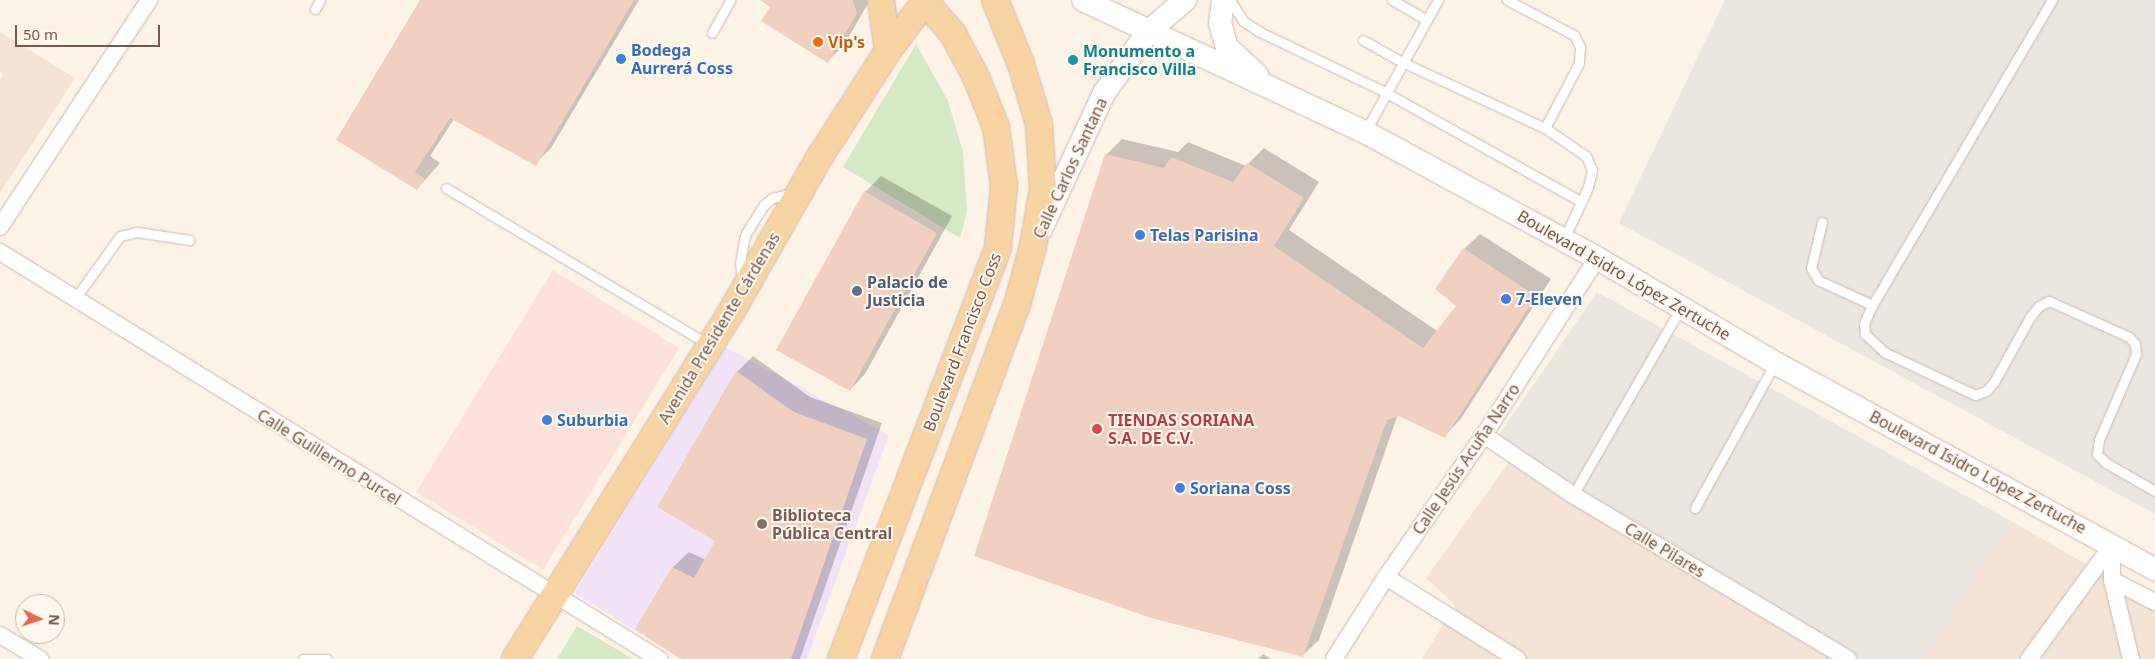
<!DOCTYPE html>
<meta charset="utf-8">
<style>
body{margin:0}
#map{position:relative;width:2155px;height:659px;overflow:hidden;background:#fcf3e7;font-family:"Noto Sans",sans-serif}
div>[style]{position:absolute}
.residential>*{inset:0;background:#f3e4d5}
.commercial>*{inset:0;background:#fbe3db}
.industrial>*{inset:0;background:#ece6e0}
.education>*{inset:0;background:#f0e3f8}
.green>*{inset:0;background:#d5e9c5}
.shadow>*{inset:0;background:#0003}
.building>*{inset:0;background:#f0d1bf}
.roads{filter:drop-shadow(0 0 1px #cdbaad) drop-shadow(0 0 1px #cdbaad)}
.lane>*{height:9px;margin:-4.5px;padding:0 4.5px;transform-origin:4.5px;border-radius:4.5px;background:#fff}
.street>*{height:16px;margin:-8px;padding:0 8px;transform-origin:8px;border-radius:8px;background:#fff}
.secondary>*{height:22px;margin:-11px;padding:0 11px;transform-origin:11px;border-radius:11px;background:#fff}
.primary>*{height:26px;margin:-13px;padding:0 13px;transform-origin:13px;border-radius:13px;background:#f8d4a2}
.dots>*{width:14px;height:14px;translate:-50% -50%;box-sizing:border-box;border:2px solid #fef7ed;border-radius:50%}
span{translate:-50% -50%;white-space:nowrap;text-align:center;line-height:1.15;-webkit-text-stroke:4px #fef7ed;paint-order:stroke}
.food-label{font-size:16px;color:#c56008;font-weight:700}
.left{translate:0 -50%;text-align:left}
.shop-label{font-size:16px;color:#366cbe;font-weight:700}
.culture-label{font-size:16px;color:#0d838f;font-weight:700}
.street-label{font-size:16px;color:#75594c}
.service-label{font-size:16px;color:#4e5e75;font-weight:700}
.health-label{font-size:16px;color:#be3a42;font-weight:700}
.education-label{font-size:16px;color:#785e54;font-weight:700}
.north{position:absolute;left:15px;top:594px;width:50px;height:50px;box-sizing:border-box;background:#fef7ed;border:1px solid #c7b8ad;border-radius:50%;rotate:94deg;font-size:14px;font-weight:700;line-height:20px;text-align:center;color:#75594c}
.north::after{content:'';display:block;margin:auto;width:18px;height:22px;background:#e16b50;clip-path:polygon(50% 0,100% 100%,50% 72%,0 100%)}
.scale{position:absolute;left:15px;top:25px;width:145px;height:22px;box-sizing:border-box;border:2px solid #75594c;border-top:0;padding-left:6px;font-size:15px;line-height:18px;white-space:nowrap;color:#75594c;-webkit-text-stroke:4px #fef7ed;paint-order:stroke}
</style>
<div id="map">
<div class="residential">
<div style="clip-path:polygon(0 32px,75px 78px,0 193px,0 80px,3px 74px,0 71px)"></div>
<div style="clip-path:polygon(1512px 458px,1842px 659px,1422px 659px,1455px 605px,1426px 578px)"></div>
<div style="clip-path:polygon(2011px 521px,2155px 604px,2155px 659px,1925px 659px)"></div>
</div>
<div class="commercial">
<div style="clip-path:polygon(553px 270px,679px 348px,543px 570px,416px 492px)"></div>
</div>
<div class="industrial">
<div style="clip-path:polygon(1725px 0,2155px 0,2155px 514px,1619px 223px)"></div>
<div style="clip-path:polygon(1597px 292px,2011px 521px,1925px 659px,1842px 659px,1495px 441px)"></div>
</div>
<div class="education">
<div style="clip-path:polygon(725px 347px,889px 435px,807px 659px,680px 659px,575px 593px)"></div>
</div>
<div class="green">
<div style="clip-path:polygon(916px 44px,948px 101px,963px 152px,967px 211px,960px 238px,843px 167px)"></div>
<div style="clip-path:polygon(577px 626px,633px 659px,557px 659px)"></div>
</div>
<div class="shadow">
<div style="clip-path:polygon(422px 0,639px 0,551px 148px,535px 164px,454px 119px,430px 156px,440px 163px,417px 189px,338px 140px)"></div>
<div style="clip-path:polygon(762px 0,870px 0,844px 45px,828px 61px)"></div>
<div style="clip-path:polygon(1122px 139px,1178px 152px,1188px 142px,1246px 166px,1264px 148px,1319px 182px,1289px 230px,1437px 331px,1457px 306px,1464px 249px,1480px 234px,1551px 279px,1460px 420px,1444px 436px,1398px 414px,1319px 640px,1303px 655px,1106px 155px)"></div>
<div style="clip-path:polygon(881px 176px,952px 216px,865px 374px,850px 390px,865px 192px)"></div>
<div style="clip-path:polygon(753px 356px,810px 397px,882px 423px,800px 659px,684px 659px,673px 567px,689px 552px,706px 560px,717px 541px,737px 372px)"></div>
<div style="clip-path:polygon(1263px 654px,1271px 659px,1258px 659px)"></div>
</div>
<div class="building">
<div style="clip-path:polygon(420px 0,634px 0,536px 166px,450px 118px,415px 172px,425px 179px,417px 190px,336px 140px)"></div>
<div style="clip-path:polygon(760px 0,853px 0,857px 13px,828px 63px,761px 21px,770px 7px)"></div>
<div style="clip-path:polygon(1105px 154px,1164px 168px,1171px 157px,1233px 182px,1247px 163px,1304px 198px,1274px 246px,1423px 348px,1456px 306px,1435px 289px,1463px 248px,1536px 296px,1445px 438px,1399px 416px,1387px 420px,1303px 657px,1151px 618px,974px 556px)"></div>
<div style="clip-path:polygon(864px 191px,937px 233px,850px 391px,776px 350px)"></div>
<div style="clip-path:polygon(736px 371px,794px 412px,867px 439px,791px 659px,681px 659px,635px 629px,672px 567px,694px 578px,715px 541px,657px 507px)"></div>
</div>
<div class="roads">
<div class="lane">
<div style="left:1230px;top:0;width:25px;rotate:58deg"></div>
<div style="left:1243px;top:21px;width:20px;rotate:33deg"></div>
<div style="left:1260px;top:32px;width:139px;rotate:25.6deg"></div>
<div style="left:1385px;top:92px;width:223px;rotate:29.2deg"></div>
<div style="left:1392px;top:0;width:40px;rotate:29.7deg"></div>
<div style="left:1507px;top:0;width:76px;rotate:27.6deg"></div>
<div style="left:1574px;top:35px;width:13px;rotate:63deg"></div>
<div style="left:1580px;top:47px;width:16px;rotate:94deg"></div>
<div style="left:1579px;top:63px;width:73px;rotate:117.6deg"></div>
<div style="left:1545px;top:128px;width:50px;rotate:34.3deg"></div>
<div style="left:1586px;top:156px;width:15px;rotate:67deg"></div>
<div style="left:1592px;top:170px;width:17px;rotate:103deg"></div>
<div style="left:1588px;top:187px;width:57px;rotate:114.8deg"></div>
<div style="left:2052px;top:0;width:354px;rotate:120.5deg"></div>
<div style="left:1872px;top:305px;width:21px;rotate:113deg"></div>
<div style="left:1864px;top:324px;width:10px;rotate:84deg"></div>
<div style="left:1865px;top:334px;width:26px;rotate:43deg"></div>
<div style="left:1884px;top:352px;width:101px;rotate:25.3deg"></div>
<div style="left:1975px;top:395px;width:12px;rotate:-20deg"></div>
<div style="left:1986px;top:391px;width:12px;rotate:-48deg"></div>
<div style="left:1994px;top:382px;width:74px;rotate:-61deg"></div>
<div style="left:2030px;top:317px;width:14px;rotate:-51deg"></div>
<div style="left:2039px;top:306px;width:11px;rotate:-27deg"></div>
<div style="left:2049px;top:301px;width:88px;rotate:24.2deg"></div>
<div style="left:2129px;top:337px;width:9px;rotate:49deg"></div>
<div style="left:2135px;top:344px;width:10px;rotate:84deg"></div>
<div style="left:2136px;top:354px;width:94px;rotate:113.3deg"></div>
<div style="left:2099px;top:440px;width:14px;rotate:98deg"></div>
<div style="left:2097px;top:454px;width:13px;rotate:45deg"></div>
<div style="left:2106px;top:463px;width:56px;rotate:29.7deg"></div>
<div style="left:315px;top:9px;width:10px;rotate:-61deg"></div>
<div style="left:712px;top:33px;width:38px;rotate:-61deg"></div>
<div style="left:1363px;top:40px;width:45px;rotate:29.4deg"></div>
<div style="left:1402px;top:62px;width:157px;rotate:24.8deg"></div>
<div style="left:1365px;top:132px;width:151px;rotate:-61.1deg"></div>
<div style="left:446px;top:188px;width:305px;rotate:30.8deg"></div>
<div style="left:1822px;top:222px;width:47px;rotate:103.4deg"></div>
<div style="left:1811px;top:268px;width:14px;rotate:60deg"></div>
<div style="left:1818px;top:280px;width:60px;rotate:24.8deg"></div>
<div style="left:742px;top:281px;width:18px;rotate:-96deg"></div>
<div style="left:740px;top:263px;width:28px;rotate:-80deg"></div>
<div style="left:745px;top:235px;width:36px;rotate:-58deg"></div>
<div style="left:764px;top:205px;width:11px;rotate:-41deg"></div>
<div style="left:772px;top:198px;width:22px;rotate:-13deg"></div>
<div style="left:74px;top:300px;width:79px;rotate:-54.3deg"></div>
<div style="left:120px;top:236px;width:17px;rotate:-13deg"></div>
<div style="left:137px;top:232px;width:53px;rotate:8.7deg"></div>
<div style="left:1573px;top:495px;width:217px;rotate:-60.1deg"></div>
<div style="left:1695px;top:508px;width:166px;rotate:-61.1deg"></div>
<div style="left:303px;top:659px;width:24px"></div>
</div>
<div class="street">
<div style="left:0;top:227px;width:272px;rotate:-56.7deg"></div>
<div style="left:0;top:252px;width:775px;rotate:31.7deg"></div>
<div style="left:1484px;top:435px;width:107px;rotate:34deg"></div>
<div style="left:1573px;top:495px;width:320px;rotate:30.8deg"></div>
<div style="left:2112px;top:545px;width:35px;rotate:90deg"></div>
<div style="left:2112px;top:580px;width:81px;rotate:76.5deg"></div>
<div style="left:1386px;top:577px;width:155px;rotate:32deg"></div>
<div style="left:2112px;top:580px;width:48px;rotate:27.1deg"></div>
<div style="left:0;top:635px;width:47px;rotate:31deg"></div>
<div style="left:1334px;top:659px;width:97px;rotate:-57.6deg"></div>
<div style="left:1386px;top:577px;width:173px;rotate:-55.4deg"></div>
<div style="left:1484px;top:435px;width:210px;rotate:-57.4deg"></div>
<div style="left:2029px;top:659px;width:141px;rotate:-53.9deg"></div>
</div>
<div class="secondary">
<div style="left:1083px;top:0;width:311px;rotate:25.1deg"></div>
<div style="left:1365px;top:132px;width:264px;rotate:28.5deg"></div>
<div style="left:1597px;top:258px;width:207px;rotate:30.5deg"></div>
<div style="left:1775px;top:363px;width:432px;rotate:28.5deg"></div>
<div style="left:1223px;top:0;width:23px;rotate:97deg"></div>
<div style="left:1220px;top:23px;width:25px;rotate:74deg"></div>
<div style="left:1227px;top:47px;width:41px;rotate:43deg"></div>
<div style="left:1041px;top:229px;width:150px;rotate:-65.1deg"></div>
<div style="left:1104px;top:93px;width:75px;rotate:-54.2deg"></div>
<div style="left:1148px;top:32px;width:49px;rotate:-40.9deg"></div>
</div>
<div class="primary">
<div style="left:881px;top:0;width:51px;rotate:82.2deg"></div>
<div style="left:515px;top:659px;width:407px;rotate:-58.1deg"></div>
<div style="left:730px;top:314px;width:180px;rotate:-60.3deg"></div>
<div style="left:819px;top:158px;width:127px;rotate:-57.2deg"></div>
<div style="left:888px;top:51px;width:64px;rotate:-53.3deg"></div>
<div style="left:841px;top:659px;width:441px;rotate:-69.1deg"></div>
<div style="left:998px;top:247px;width:61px;rotate:-84.4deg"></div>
<div style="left:1004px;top:186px;width:60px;rotate:-97.7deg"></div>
<div style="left:996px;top:127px;width:54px;rotate:-111.8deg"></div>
<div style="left:976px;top:77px;width:49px;rotate:-118.1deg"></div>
<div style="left:953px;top:34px;width:45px;rotate:-130.5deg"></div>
<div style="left:885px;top:659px;width:378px;rotate:-69.6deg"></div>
<div style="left:1017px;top:305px;width:61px;rotate:-74.8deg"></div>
<div style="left:1033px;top:246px;width:58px;rotate:-80deg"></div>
<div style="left:1043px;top:189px;width:65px;rotate:-93.5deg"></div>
<div style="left:1039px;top:124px;width:63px;rotate:-106.7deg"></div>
<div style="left:1021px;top:64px;width:69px;rotate:-112.1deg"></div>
</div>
</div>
<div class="dots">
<div style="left:818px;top:42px;background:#e8710a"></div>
<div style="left:621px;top:59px;background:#3f7fe0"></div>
<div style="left:1073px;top:60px;background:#0f9aa8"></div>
<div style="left:1140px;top:235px;background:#3f7fe0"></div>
<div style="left:857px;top:291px;background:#5c6f8a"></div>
<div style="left:1506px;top:299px;background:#3f7fe0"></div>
<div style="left:547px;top:420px;background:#3f7fe0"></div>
<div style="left:1097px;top:429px;background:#e0444e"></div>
<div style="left:1180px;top:488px;background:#3f7fe0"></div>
<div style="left:762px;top:524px;background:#8d6e63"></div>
</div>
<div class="food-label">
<span class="left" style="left:828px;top:42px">Vip's</span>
</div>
<div class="shop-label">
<span class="left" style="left:631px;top:59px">Bodega<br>Aurrerá Coss</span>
<span class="left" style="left:1150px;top:235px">Telas Parisina</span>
<span class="left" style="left:1516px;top:299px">7-Eleven</span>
<span class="left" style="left:557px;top:420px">Suburbia</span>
<span class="left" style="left:1190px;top:488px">Soriana Coss</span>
</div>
<div class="culture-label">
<span class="left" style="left:1083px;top:60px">Monumento a<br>Francisco Villa</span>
</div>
<div class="street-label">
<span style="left:1070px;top:168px;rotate:-65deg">Calle Carlos Santana</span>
<span style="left:1624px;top:275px;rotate:30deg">Boulevard Isidro López Zertuche</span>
<span style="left:719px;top:328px;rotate:-59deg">Avenida Presidente Cárdenas</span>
<span style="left:962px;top:342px;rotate:-69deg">Boulevard Francisco Coss</span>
<span style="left:329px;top:457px;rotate:32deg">Calle Guillermo Purcel</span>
<span style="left:1466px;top:459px;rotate:-56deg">Calle Jesús Acuña Narro</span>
<span style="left:1978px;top:472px;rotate:28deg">Boulevard Isidro López Zertuche</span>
<span style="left:1665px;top:550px;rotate:31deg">Calle Pilares</span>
</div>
<div class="service-label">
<span class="left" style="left:867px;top:291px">Palacio de<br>Justicia</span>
</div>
<div class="health-label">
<span class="left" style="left:1108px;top:429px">TIENDAS SORIANA<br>S.A. DE C.V.</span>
</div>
<div class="education-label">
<span class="left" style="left:772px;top:524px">Biblioteca<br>Pública Central</span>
</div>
<div class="north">N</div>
<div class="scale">50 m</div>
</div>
